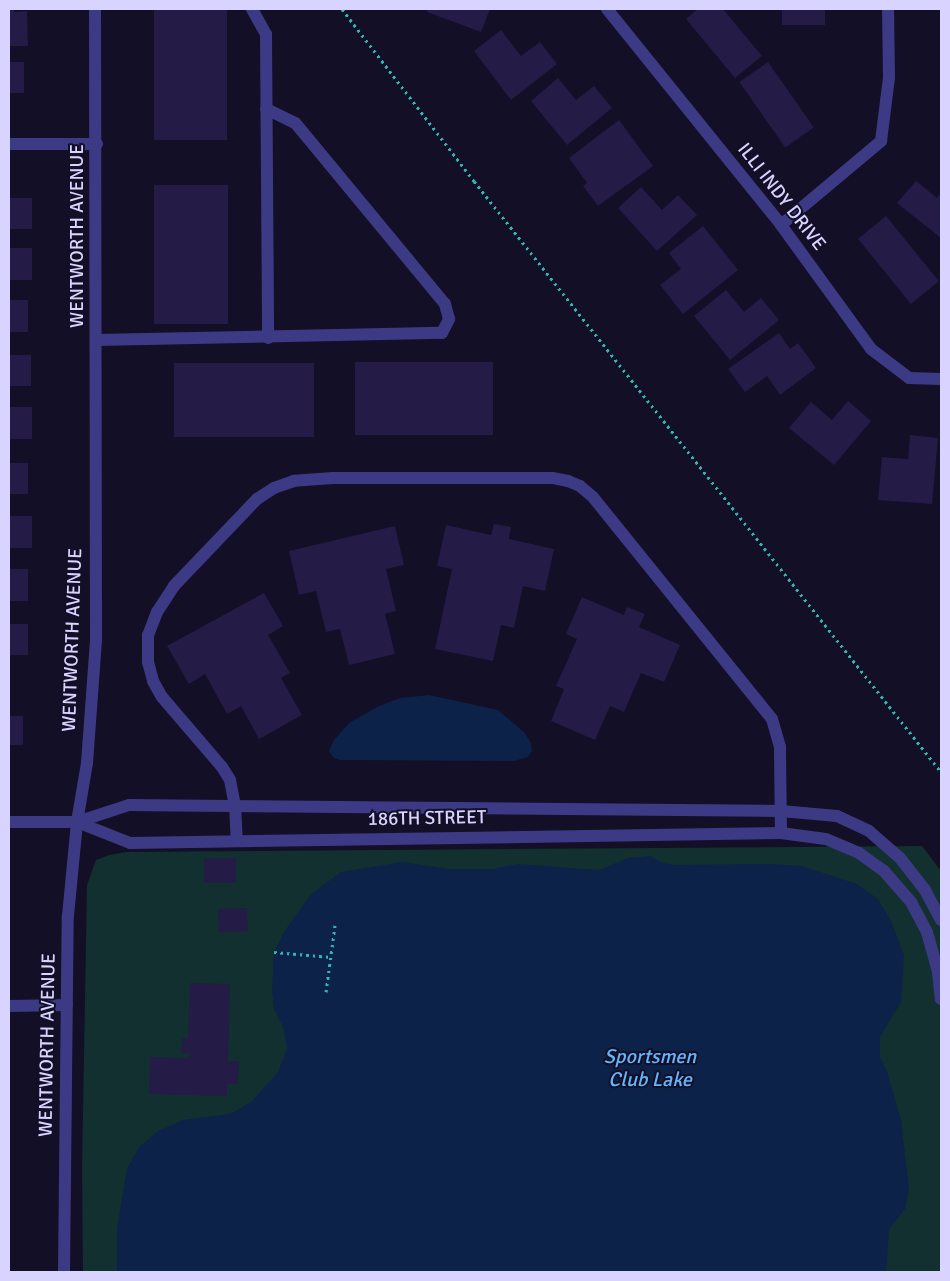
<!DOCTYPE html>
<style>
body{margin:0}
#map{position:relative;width:950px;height:1281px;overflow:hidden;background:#130f26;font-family:Signika,sans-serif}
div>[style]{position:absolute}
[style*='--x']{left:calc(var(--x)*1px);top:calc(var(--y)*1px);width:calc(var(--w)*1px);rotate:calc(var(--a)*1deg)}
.green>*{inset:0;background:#12302f}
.water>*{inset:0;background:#0c2248}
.building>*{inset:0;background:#241b47;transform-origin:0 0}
.path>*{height:3px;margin-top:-1.5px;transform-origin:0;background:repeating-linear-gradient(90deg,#2fb8b0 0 2.5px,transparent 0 6.5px)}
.service>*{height:12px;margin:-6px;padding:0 6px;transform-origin:6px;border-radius:6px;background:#3d3a85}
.minor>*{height:12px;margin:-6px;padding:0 6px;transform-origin:6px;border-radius:6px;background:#3d3a85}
.tertiary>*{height:12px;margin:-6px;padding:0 6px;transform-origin:6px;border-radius:6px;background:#3d3a85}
span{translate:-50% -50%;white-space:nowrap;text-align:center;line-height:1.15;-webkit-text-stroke:4px #130f26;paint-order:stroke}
.street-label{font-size:19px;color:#d9d4ff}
.water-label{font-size:20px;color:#62b6ff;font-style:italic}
.frame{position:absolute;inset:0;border:10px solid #d9d4ff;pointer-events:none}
</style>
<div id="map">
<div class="green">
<i style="clip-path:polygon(922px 846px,941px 871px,941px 1272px,83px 1272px,82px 1169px,87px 885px,96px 860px,109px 855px,126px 852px)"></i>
</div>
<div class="water">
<i style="clip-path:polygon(429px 695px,498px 710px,524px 732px,531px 743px,532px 751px,528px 757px,514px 761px,340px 760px,334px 758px,329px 751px,334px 740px,349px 723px,379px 706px,400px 698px)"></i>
<i style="clip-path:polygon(651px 856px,662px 863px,676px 865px,767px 864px,802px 866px,857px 884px,878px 899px,891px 921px,904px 955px,901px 1002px,880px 1037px,880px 1057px,887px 1071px,901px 1120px,909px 1190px,905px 1209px,889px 1229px,886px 1272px,117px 1272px,117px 1229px,127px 1169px,139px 1147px,158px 1131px,183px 1120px,230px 1114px,251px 1102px,278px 1072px,287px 1049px,283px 1027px,274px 1009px,272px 990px,274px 952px,284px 932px,311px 894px,341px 872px,403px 862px,449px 869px,493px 869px,518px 864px,599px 870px,628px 858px)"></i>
</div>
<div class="building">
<i style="clip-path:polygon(9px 9px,14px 9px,14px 12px,27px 11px,28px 46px,9px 46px)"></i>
<i style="left:154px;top:9px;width:73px;height:131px"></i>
<i style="clip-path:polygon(428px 9px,490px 9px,481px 32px,427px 12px)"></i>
<i style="clip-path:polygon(698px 9px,723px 9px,762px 56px,735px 78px,686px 19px)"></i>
<i style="left:782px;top:9px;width:43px;height:16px"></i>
<i style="clip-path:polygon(501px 30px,521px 56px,540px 42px,557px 64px,511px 100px,474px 51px)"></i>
<i style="left:9px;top:62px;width:15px;height:31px"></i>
<i style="left:768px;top:62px;width:80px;height:35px;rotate:55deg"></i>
<i style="clip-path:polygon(558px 78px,576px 100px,594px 86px,612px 108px,567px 145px,531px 101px)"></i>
<i style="clip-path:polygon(619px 120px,653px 166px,598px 206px,583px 186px,587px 183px,569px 158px)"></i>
<i style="clip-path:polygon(916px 181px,937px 198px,941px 193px,941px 238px,897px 203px)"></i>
<i style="left:154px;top:185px;width:74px;height:139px"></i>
<i style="clip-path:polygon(641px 187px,662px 210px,678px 195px,697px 215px,657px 251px,618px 208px)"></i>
<i style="left:9px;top:198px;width:23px;height:31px"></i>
<i style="left:886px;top:216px;width:84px;height:36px;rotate:51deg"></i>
<i style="clip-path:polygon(703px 226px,738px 270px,683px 314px,660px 285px,681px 269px,669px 253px)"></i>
<i style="left:32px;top:248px;width:32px;height:23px;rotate:90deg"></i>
<i style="clip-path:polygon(726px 290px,744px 312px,761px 298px,779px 320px,730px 360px,694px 316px)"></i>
<i style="left:9px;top:300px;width:19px;height:32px"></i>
<i style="clip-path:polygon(779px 333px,790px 349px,798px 343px,816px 368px,780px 395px,767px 376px,745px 392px,728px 369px)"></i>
<i style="left:9px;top:355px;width:22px;height:31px"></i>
<i style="left:493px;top:362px;width:73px;height:138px;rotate:90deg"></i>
<i style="left:314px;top:363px;width:74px;height:140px;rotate:90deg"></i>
<i style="clip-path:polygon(848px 401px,871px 421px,834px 465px,789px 428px,811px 402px,832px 420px)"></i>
<i style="left:32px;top:407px;width:32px;height:23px;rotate:90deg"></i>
<i style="clip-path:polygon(910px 435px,938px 438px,932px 504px,878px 500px,882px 457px,908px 459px)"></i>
<i style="left:9px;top:463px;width:19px;height:31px"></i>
<i style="left:9px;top:516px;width:23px;height:32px"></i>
<i style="clip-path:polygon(494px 524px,511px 527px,509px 539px,554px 549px,545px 591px,523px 586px,514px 628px,501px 625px,493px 661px,435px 649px,452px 569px,437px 566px,446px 525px,491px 535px)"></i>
<i style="clip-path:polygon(395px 526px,404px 565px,386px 569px,396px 611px,385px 614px,395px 654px,349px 665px,340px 629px,326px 632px,316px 591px,299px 595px,289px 551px)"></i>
<i style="left:28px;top:569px;width:32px;height:19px;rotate:90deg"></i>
<i style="clip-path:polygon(264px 593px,283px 626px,268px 635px,290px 673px,281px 678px,302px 715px,259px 739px,241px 706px,227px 714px,205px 674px,189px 684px,167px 646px)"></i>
<i style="clip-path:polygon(582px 597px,624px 615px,627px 607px,645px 614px,639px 627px,680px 645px,664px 682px,641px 673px,624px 712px,610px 706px,595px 740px,551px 721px,564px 689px,556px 686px,577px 639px,566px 634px)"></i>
<i style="left:9px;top:624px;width:19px;height:31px"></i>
<i style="left:9px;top:716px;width:14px;height:29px"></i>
<i style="left:204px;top:858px;width:32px;height:25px"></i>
<i style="left:247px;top:908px;width:23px;height:29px;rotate:88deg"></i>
<i style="clip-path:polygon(190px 983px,230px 984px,228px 1061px,239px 1061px,238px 1084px,227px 1084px,227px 1096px,149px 1094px,150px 1057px,189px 1058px,189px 1053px,181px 1053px,182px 1038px,188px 1038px)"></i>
</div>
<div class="path">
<i style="--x:342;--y:9;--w:217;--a:52.5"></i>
<i style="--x:474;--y:181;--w:753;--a:51.68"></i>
<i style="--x:274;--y:952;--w:57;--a:5"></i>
<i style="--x:326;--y:992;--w:68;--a:-82.3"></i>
</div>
<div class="service">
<i style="--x:781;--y:811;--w:56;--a:5.1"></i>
<i style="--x:837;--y:816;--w:35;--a:25"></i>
<i style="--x:869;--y:831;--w:41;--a:41.1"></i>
<i style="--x:900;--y:858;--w:41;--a:52"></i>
<i style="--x:925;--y:890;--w:34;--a:62"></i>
<i style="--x:781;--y:833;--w:45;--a:7.6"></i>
<i style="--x:826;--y:839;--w:36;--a:23"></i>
<i style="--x:859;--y:853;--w:31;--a:36"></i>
<i style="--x:884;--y:871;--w:41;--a:48.9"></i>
<i style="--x:911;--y:902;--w:34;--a:62"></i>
<i style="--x:927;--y:932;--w:41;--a:74.6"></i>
<i style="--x:938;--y:972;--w:27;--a:84"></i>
<i style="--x:9;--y:1006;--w:58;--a:-1"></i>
</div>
<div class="minor">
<i style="--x:252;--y:9;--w:29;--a:61"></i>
<i style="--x:266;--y:34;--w:304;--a:89.6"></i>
<i style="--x:607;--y:9;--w:277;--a:51.1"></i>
<i style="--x:781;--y:225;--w:153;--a:54"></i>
<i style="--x:871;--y:349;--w:48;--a:37.3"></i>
<i style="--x:909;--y:378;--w:32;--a:2"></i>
<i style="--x:9;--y:144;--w:88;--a:0"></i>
<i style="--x:781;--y:225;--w:131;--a:-40"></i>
<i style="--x:881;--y:141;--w:64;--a:-82.8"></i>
<i style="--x:889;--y:78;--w:69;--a:-90.8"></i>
<i style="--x:96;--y:340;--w:346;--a:-1.2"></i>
<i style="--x:442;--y:333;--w:16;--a:-63"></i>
<i style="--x:449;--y:319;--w:16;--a:-105"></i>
<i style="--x:445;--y:304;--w:235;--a:-129.6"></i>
<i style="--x:295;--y:123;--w:32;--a:-154"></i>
<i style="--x:77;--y:822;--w:57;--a:21.6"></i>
<i style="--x:130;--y:843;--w:651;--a:-0.88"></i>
<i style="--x:781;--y:833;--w:86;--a:-90.7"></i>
<i style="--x:780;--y:747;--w:29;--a:-106"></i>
<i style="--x:772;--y:719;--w:285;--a:-128.9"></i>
<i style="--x:593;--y:497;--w:17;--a:-140"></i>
<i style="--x:580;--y:486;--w:13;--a:-157"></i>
<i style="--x:568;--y:481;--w:16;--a:-169"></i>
<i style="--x:552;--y:478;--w:219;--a:180"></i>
<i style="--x:333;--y:478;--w:39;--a:176"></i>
<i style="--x:294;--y:481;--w:21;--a:161"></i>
<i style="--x:274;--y:488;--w:20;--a:147"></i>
<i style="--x:257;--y:499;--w:120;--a:133.7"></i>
<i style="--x:174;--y:586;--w:31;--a:123"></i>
<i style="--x:157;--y:612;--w:25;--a:111"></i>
<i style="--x:148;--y:635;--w:27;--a:90"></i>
<i style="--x:148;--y:662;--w:20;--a:75"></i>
<i style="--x:153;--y:681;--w:18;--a:61"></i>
<i style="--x:162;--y:697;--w:92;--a:49.4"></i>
<i style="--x:222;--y:767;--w:15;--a:58"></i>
<i style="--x:230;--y:780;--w:26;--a:79"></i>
<i style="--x:235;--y:806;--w:35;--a:87"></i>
<i style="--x:77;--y:822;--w:55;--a:-18.1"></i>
<i style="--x:129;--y:805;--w:652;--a:0.53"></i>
</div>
<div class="tertiary">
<i style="--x:9;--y:822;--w:68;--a:0"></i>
<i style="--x:64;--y:1272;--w:356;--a:-89.4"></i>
<i style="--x:68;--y:916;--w:94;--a:-84.5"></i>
<i style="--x:77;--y:822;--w:60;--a:-80.4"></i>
<i style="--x:87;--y:763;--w:123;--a:-85.8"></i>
<i style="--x:96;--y:640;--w:631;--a:-90.09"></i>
</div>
<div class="street-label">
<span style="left:781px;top:197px;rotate:52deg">ILLI INDY DRIVE</span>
<span style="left:78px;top:236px;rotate:-90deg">WENTWORTH AVENUE</span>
<span style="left:73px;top:640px;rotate:-88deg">WENTWORTH AVENUE</span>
<span style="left:427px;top:819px;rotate:-1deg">186TH STREET</span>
<span style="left:48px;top:1045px;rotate:-89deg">WENTWORTH AVENUE</span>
</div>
<div class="water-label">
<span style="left:650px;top:1068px">Sportsmen<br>Club Lake</span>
</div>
<div class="frame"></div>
</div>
